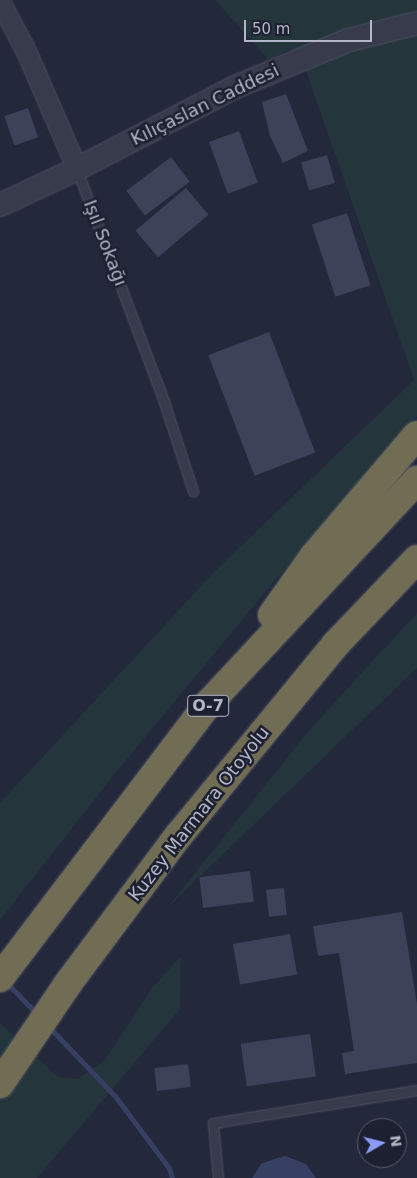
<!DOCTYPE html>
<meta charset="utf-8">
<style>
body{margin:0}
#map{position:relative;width:417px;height:1178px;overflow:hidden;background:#23283b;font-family:"DejaVu Sans",sans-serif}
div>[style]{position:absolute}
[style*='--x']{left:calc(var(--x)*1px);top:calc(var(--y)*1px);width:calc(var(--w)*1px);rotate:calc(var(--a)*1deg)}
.green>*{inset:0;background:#25353c}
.water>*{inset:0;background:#374062}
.stream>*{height:5px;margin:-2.5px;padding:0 2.5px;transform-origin:2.5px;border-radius:2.5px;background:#374062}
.building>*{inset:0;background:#3d4259;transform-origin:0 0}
.roads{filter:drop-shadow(0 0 1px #4f5363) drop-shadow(0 0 1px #4f5363)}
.service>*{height:9px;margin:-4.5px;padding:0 4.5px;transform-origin:4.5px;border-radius:4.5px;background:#373b4c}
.minor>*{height:19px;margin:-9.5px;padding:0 9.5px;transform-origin:9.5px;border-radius:9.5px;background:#373b4c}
.tertiary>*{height:22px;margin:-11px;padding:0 11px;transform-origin:11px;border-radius:11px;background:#373b4c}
.motorway>*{height:28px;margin:-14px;padding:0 14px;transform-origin:14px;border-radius:14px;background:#716c54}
span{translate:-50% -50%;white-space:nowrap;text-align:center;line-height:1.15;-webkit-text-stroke:5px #1c2030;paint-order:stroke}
.shield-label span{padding:1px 4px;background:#1c2030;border:1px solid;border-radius:4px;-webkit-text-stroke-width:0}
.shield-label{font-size:16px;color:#b2b6c7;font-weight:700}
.street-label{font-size:18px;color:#b2b6c7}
.north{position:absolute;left:357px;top:1118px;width:50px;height:50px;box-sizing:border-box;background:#1c2030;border:1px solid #585c6c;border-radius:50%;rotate:82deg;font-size:14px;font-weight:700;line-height:20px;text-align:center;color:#b2b6c7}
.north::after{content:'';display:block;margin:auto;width:18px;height:22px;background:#899bf6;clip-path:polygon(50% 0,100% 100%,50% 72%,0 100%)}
.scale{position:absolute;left:244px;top:20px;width:128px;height:22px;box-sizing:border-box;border:2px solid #b2b6c7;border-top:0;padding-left:6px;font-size:15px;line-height:18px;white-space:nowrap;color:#b2b6c7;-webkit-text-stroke:4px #1c2030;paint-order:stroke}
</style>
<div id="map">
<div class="green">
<i style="clip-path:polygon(215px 0,417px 0,417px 416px,282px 572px,117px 771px,0 920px,0 803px,213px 573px,414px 380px,305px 68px,290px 49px,269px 60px)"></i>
<i style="clip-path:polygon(417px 613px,417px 668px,167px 908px,311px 728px)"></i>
<i style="clip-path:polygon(181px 956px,180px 1009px,37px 1178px,0 1178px,0 1023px,58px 1077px,78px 1079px,105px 1060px,153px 987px)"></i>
</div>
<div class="water">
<i style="clip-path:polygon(285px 1156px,306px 1164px,316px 1178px,252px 1178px,262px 1163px)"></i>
</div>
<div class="stream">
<i style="--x:6;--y:982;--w:46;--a:45.9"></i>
<i style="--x:49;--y:1027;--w:95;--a:46.3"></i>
<i style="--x:115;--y:1096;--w:90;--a:53.1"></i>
<i style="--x:169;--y:1168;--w:10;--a:73"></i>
</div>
<div class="building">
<i style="clip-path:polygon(286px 94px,308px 151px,283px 163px,270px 136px,262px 102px)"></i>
<i style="left:28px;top:108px;width:31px;height:25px;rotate:71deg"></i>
<i style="left:239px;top:131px;width:55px;height:32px;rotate:70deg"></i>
<i style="left:327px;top:155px;width:29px;height:27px;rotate:74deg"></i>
<i style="left:171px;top:157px;width:31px;height:56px;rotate:53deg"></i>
<i style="left:186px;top:188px;width:35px;height:66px;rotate:50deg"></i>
<i style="left:347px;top:213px;width:76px;height:37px;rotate:72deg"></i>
<i style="left:269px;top:332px;width:129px;height:65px;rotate:69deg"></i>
<i style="left:250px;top:871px;width:31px;height:51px;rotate:83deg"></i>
<i style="left:284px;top:888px;width:27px;height:18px;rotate:84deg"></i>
<i style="clip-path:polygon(402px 912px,417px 1004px,417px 1063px,345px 1074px,342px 1053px,354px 1051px,339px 953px,318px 956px,313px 926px)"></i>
<i style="left:290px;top:934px;width:41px;height:58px;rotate:80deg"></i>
<i style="left:310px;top:1034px;width:43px;height:70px;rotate:82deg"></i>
<i style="left:188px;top:1064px;width:23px;height:34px;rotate:83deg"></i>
</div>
<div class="roads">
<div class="service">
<i style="--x:77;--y:170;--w:248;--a:69.4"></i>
<i style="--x:164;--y:402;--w:94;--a:72"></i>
<i style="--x:218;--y:1178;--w:55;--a:-95.2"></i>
<i style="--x:213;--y:1123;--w:207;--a:-9.2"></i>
</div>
<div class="minor">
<i style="--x:0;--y:2;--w:55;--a:62"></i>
<i style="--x:26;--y:51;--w:129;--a:66.6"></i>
</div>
<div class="tertiary">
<i style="--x:0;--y:205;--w:85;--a:-25.1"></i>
<i style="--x:77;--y:169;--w:176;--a:-27.4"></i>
<i style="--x:233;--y:88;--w:126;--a:-22.5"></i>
<i style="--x:349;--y:40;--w:70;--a:-14"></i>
</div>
<div class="motorway">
<i style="--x:272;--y:615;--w:71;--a:-54.7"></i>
<i style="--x:313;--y:557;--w:160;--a:-49.6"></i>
<i style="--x:0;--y:978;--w:345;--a:-52.8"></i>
<i style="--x:209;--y:703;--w:305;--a:-47"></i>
<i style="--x:0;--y:1084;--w:120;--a:-55.9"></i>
<i style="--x:67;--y:985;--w:187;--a:-53.3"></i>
<i style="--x:179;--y:835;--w:247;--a:-50.6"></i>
<i style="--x:336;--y:644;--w:117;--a:-46.4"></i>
</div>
</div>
<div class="shield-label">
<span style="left:208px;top:706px">O-7</span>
</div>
<div class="street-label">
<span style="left:205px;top:105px;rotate:-26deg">Kılıçaslan Caddesi</span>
<span style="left:105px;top:243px;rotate:69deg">Işıl Sokağı</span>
<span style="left:199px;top:814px;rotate:-52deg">Kuzey Marmara Otoyolu</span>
</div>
<div class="north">N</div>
<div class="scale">50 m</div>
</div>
